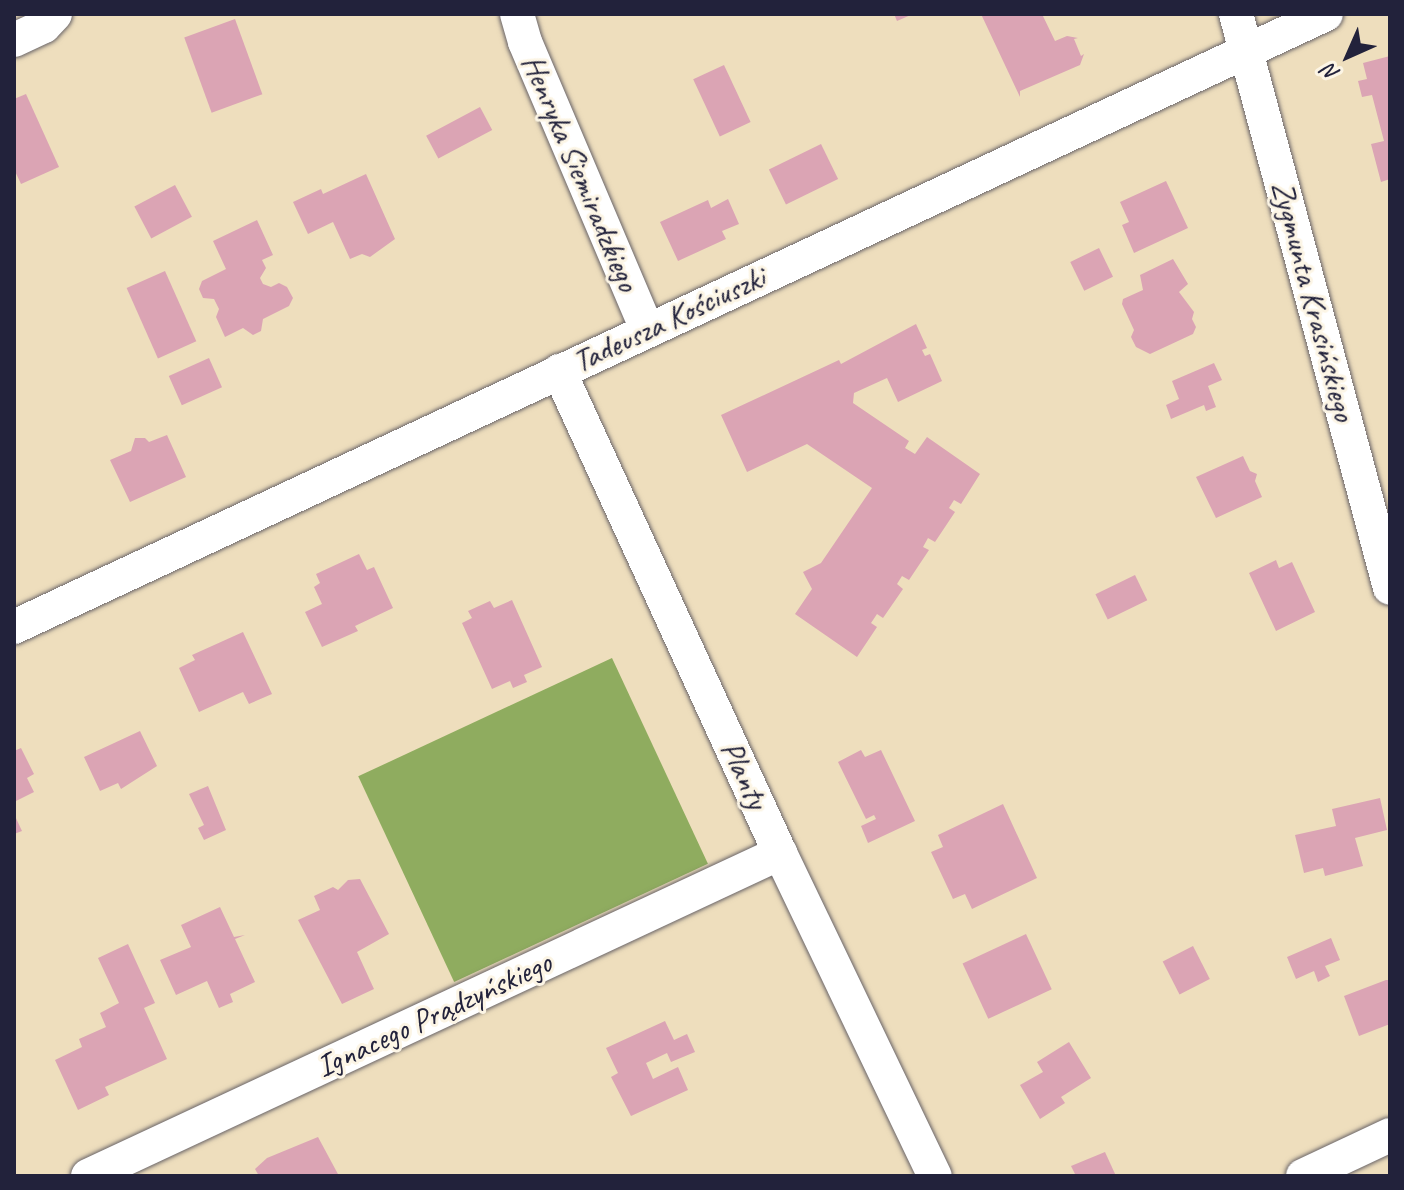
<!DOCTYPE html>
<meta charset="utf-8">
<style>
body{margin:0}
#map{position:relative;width:1404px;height:1190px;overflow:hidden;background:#eedebd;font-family:Caveat,sans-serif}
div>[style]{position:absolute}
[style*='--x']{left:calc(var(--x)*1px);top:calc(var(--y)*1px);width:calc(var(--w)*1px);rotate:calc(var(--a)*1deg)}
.forest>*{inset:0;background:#8fac5f;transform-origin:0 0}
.building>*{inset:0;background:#dba4b4;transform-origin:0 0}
.roads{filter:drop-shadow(0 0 2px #696468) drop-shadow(0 0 2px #696468)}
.street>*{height:34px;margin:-17px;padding:0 17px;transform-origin:17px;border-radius:17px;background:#fff}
span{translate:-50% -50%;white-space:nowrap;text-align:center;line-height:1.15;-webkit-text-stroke:6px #fcf5e5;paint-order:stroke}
.street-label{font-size:32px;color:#22223b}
.frame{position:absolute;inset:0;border:16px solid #22223b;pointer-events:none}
.north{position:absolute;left:1308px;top:16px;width:80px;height:80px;-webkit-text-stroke:6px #fcf5e5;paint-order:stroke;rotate:225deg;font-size:22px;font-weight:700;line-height:32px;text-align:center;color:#22223b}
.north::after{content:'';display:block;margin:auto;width:28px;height:36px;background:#22223b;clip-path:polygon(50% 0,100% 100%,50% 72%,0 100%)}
</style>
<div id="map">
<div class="forest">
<i style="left:612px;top:658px;width:227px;height:280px;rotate:65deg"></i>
</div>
<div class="building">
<i style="clip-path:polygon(894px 14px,913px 14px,897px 21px)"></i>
<i style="clip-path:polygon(981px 14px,1042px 14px,1055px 41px,1067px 36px,1078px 38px,1074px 39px,1081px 56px,1084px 54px,1080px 65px,1020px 91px,1020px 97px)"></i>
<i style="left:235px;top:19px;width:80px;height:54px;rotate:70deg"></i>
<i style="clip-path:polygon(1390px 56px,1390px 179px,1381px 182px,1371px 144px,1384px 141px,1372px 95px,1362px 97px,1358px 81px,1367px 79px,1363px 63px)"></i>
<i style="left:724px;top:65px;width:63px;height:34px;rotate:65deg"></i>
<i style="clip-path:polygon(26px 94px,59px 167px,21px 184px,14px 169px,14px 99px)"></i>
<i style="left:480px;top:107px;width:26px;height:61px;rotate:62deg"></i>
<i style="left:821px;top:144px;width:39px;height:58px;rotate:64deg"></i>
<i style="clip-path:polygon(366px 174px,395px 239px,370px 257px,362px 254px,350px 259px,333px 222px,308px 234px,293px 202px,321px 189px,323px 194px)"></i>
<i style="clip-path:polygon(1166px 181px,1188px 228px,1134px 253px,1122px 225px,1129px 222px,1120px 202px)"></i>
<i style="left:175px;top:185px;width:36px;height:46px;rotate:62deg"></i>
<i style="clip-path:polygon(728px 199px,739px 224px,722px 231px,726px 239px,678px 261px,660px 222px,708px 200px,711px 208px)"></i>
<i style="clip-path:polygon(257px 220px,273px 255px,262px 260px,266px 268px,260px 278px,263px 284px,271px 287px,279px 283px,287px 287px,293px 298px,289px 306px,263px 319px,261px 331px,253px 335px,243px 328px,225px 337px,216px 317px,219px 309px,214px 299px,203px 298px,199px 289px,202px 281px,226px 269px,213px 241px)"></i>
<i style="left:1099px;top:248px;width:32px;height:32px;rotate:64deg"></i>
<i style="clip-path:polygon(1173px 259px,1188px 284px,1179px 292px,1194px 312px,1192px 319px,1196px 327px,1193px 334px,1150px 354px,1136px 347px,1131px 337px,1134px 330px,1122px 304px,1123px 299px,1143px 290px,1140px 275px)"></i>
<i style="left:165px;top:271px;width:77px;height:42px;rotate:66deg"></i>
<i style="clip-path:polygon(916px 324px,927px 348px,922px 350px,925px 356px,930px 354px,942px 381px,898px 402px,887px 378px,854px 393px,853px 403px,909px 441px,905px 448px,915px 454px,927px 437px,980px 474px,961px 504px,954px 500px,949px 508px,955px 512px,935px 542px,928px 538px,923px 547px,929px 550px,909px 580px,902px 576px,897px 584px,903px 589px,883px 618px,877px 614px,871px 623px,877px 627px,857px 657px,795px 614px,812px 589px,803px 572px,821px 563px,872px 488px,807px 444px,747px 472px,721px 415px,839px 360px,841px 364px)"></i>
<i style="left:209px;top:358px;width:32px;height:44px;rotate:66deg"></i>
<i style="clip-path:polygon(1214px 363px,1222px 380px,1208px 386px,1216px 407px,1206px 411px,1204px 405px,1171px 419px,1166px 405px,1179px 399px,1172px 381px)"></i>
<i style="clip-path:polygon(167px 435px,186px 477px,130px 502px,110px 460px,131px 451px,135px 438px,145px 438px,149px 442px)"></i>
<i style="clip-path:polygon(1243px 456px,1250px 471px,1257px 474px,1255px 481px,1262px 497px,1216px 518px,1196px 477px)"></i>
<i style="clip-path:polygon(359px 554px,367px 570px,374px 567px,393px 608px,355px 626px,358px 631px,322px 647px,305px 612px,322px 604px,314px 587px,320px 583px,316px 574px)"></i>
<i style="clip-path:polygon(1276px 560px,1279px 568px,1292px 562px,1315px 612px,1276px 631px,1249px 573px)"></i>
<i style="left:1135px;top:575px;width:28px;height:44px;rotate:64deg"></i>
<i style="clip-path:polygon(512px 600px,542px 667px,524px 675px,527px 682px,513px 688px,510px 681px,492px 689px,462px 623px,472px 618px,468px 611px,490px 601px,494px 608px)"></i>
<i style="clip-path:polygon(243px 632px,272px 694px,249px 704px,243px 692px,199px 712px,179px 668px,195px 660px,192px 655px)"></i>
<i style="clip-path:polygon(140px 731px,157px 766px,121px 789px,118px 783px,100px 791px,84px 757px)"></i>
<i style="clip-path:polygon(21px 748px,34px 774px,27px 778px,34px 792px,16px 801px,14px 751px)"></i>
<i style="clip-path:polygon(861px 750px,865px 757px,881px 750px,915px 821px,868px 843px,861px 826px,876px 819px,874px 815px,866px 819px,838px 762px)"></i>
<i style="clip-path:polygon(208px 786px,226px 830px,204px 840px,198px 828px,204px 825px,189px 794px)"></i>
<i style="clip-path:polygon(1380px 798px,1387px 830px,1355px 838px,1363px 866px,1325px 876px,1323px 868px,1304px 873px,1295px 835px,1336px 826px,1332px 809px)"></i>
<i style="clip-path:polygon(1003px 804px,1037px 878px,972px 909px,965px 894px,953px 899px,931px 852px,943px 847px,938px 835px)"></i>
<i style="clip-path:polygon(14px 814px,22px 831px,14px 834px)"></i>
<i style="clip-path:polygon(360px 879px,389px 934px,357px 952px,374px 989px,342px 1004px,298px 920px,320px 910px,314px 896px,333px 887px,338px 890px,348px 880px)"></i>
<i style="clip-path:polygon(220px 907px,234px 937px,245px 935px,235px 939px,255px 982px,230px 994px,233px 1002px,219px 1008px,207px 981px,176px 995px,160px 960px,191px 947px,181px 925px)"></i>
<i style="left:1026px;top:934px;width:61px;height:70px;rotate:65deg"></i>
<i style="clip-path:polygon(1331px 938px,1340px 960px,1325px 966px,1330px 976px,1318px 982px,1314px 971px,1296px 979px,1287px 957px)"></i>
<i style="clip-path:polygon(128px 944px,155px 1003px,144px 1008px,167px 1059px,105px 1087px,109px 1095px,78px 1110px,55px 1060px,82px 1047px,79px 1039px,106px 1027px,100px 1013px,119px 1003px,98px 958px)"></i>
<i style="left:1193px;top:946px;width:37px;height:34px;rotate:63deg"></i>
<i style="clip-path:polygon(1386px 980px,1390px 980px,1390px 1024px,1359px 1036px,1344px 996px)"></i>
<i style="clip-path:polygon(665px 1021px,674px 1040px,687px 1034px,695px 1052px,671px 1062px,667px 1053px,646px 1063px,653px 1079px,678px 1067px,688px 1090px,631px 1116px,611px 1077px,618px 1073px,606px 1048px)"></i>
<i style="clip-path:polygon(1069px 1042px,1091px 1078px,1061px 1097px,1065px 1103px,1040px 1119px,1020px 1085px,1043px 1072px,1037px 1062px)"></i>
<i style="clip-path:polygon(318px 1137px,339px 1176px,259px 1176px,255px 1169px,267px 1158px)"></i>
<i style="clip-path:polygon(1105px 1152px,1116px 1176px,1076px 1176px,1071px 1166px)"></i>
</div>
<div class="roads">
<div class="street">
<i style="--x:517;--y:14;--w:29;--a:74"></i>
<i style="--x:525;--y:42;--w:313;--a:67"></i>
<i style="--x:1236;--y:14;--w:594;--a:74.98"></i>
<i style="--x:14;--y:40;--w:33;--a:-25"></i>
<i style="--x:44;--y:26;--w:16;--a:-47"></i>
<i style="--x:559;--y:371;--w:530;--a:65.37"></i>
<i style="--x:780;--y:853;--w:358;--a:64.4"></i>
<i style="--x:14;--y:627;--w:1448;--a:-25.04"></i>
<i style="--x:88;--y:1176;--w:764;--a:-25.02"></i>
<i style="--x:1303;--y:1176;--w:96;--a:-25.2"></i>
</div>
</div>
<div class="street-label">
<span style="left:580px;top:173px;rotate:67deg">Henryka Siemiradzkiego</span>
<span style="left:1313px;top:301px;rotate:75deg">Zygmunta Krasińskiego</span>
<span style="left:669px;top:320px;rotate:-25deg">Tadeusza Kościuszki</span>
<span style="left:744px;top:775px;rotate:65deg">Planty</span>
<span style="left:434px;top:1015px;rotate:-25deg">Ignacego Prądzyńskiego</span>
</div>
<div class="frame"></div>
<div class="north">N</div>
</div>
